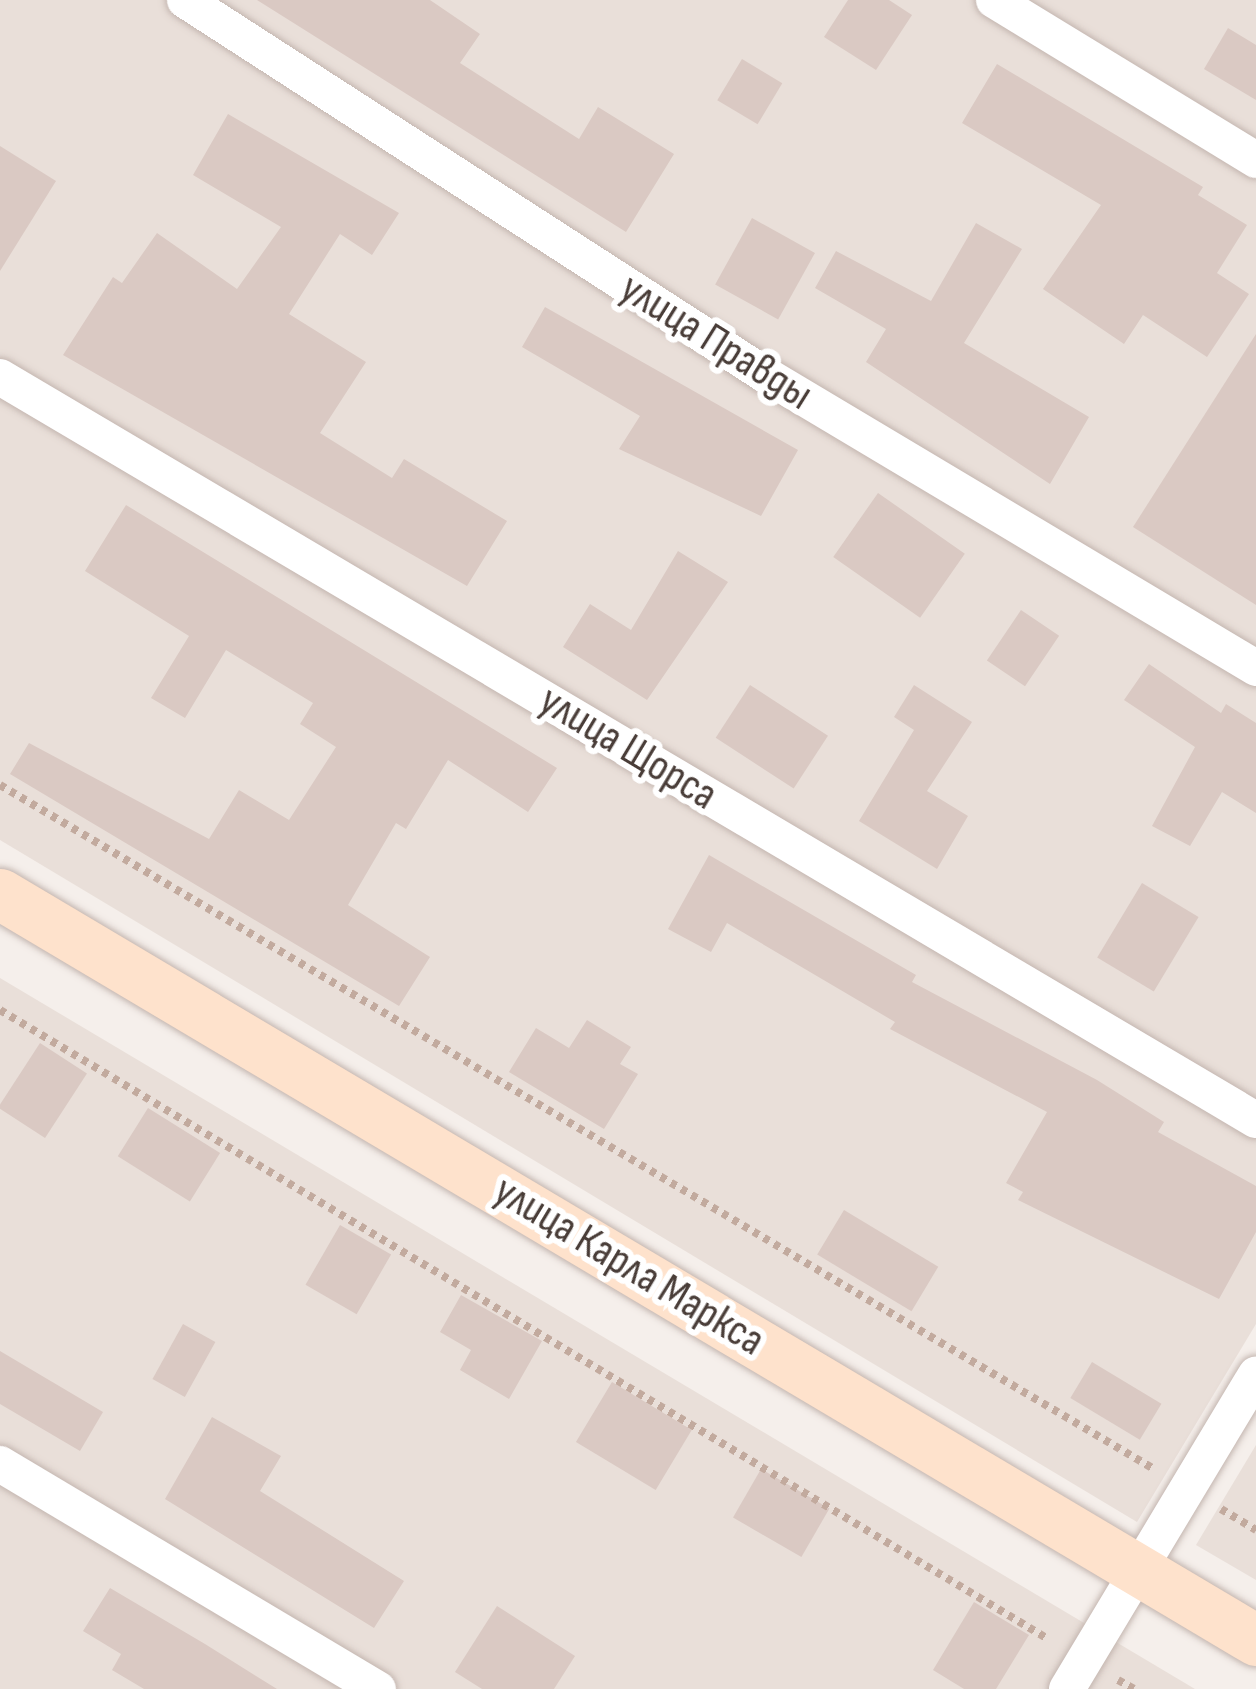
<!DOCTYPE html>
<meta charset="utf-8">
<style>
body{margin:0}
#map{position:relative;width:1256px;height:1689px;overflow:hidden;background:#f5efeb;font-family:"Sofia Sans Condensed",sans-serif}
div>[style]{position:absolute}
[style*='--x']{left:calc(var(--x)*1px);top:calc(var(--y)*1px);width:calc(var(--w)*1px);rotate:calc(var(--a)*1deg)}
.residential>*{inset:0;background:#e9dfd9}
.building>*{inset:0;background:#dac9c3;transform-origin:0 0}
.path>*{height:8px;margin-top:-4px;transform-origin:0;background:repeating-linear-gradient(90deg,#c2aa9e 0 6px,transparent 0 12px)}
.roads{filter:drop-shadow(0 0 3px #c4b6b0) drop-shadow(0 0 3px #c4b6b0)}
.minor>*{height:36px;margin:-18px;padding:0 18px;transform-origin:18px;border-radius:18px;background:#fff}
.secondary>*{height:51px;margin:-25.5px;padding:0 25.5px;transform-origin:25.5px;border-radius:25.5px;background:#fee2cc}
span{translate:-50% -50%;white-space:nowrap;text-align:center;line-height:1.15;-webkit-text-stroke:12px #fff;paint-order:stroke}
.street-label{font-size:45px;color:#493d38}
</style>
<div id="map">
<div class="residential">
<i style="clip-path:polygon(0 0,1256px 0,1256px 1324px,1137px 1522px,0 840px)"></i>
<i style="clip-path:polygon(0 978px,1195px 1689px,0 1689px)"></i>
<i style="clip-path:polygon(1256px 1445px,1256px 1580px,1196px 1545px)"></i>
</div>
<div class="building">
<i style="clip-path:polygon(257px 0,430px 0,480px 34px,460px 63px,579px 139px,598px 107px,674px 154px,626px 232px)"></i>
<i style="clip-path:polygon(848px 0,889px 0,912px 15px,876px 70px,824px 37px)"></i>
<i style="clip-path:polygon(1228px 28px,1256px 45px,1256px 100px,1204px 69px)"></i>
<i style="left:742px;top:59px;width:47px;height:48px;rotate:31deg"></i>
<i style="clip-path:polygon(997px 64px,1203px 187px,1198px 195px,1247px 225px,1217px 273px,1249px 294px,1207px 357px,1143px 315px,1124px 344px,1043px 289px,1101px 205px,962px 123px)"></i>
<i style="clip-path:polygon(228px 114px,399px 213px,372px 255px,340px 234px,289px 314px,366px 362px,320px 433px,392px 478px,404px 459px,507px 521px,467px 586px,63px 355px,113px 277px,122px 283px,157px 233px,237px 289px,281px 227px,193px 175px)"></i>
<i style="clip-path:polygon(0 146px,56px 181px,0 271px)"></i>
<i style="left:752px;top:218px;width:72px;height:76px;rotate:29deg"></i>
<i style="clip-path:polygon(976px 223px,1022px 249px,964px 343px,1089px 417px,1050px 484px,866px 362px,886px 329px,815px 288px,836px 251px,931px 301px)"></i>
<i style="clip-path:polygon(545px 307px,798px 450px,761px 516px,619px 449px,640px 416px,522px 347px)"></i>
<i style="clip-path:polygon(1256px 334px,1256px 605px,1133px 527px)"></i>
<i style="left:878px;top:493px;width:106px;height:78px;rotate:35deg"></i>
<i style="clip-path:polygon(126px 505px,557px 768px,528px 812px,448px 760px,406px 829px,396px 823px,348px 905px,430px 957px,399px 1006px,10px 774px,29px 743px,209px 839px,239px 790px,289px 820px,336px 747px,300px 724px,313px 703px,226px 650px,185px 718px,151px 698px,189px 636px,85px 571px)"></i>
<i style="clip-path:polygon(678px 551px,728px 582px,647px 700px,563px 647px,590px 604px,631px 630px)"></i>
<i style="left:1021px;top:610px;width:46px;height:61px;rotate:34deg"></i>
<i style="clip-path:polygon(1149px 664px,1221px 713px,1226px 704px,1256px 723px,1256px 813px,1222px 792px,1190px 846px,1152px 826px,1195px 747px,1124px 700px)"></i>
<i style="left:750px;top:685px;width:93px;height:63px;rotate:33deg"></i>
<i style="clip-path:polygon(914px 685px,972px 722px,927px 791px,968px 816px,937px 869px,859px 821px,914px 730px,894px 717px)"></i>
<i style="clip-path:polygon(709px 855px,916px 975px,912px 982px,1097px 1080px,1164px 1122px,1158px 1132px,1256px 1186px,1256px 1232px,1219px 1299px,1018px 1200px,1023px 1192px,1006px 1183px,1047px 1112px,890px 1029px,895px 1022px,727px 923px,711px 952px,668px 929px)"></i>
<i style="left:1142px;top:883px;width:66px;height:87px;rotate:31deg"></i>
<i style="clip-path:polygon(587px 1020px,631px 1047px,620px 1064px,638px 1074px,604px 1129px,509px 1072px,536px 1028px,569px 1048px)"></i>
<i style="left:40px;top:1043px;width:56px;height:77px;rotate:33deg"></i>
<i style="left:148px;top:1108px;width:85px;height:57px;rotate:32deg"></i>
<i style="left:844px;top:1210px;width:110px;height:52px;rotate:31deg"></i>
<i style="left:340px;top:1225px;width:59px;height:69px;rotate:30deg"></i>
<i style="clip-path:polygon(461px 1295px,542px 1341px,509px 1399px,460px 1370px,471px 1350px,440px 1332px)"></i>
<i style="left:183px;top:1324px;width:37px;height:63px;rotate:29deg"></i>
<i style="clip-path:polygon(0 1351px,103px 1412px,80px 1451px,0 1404px)"></i>
<i style="left:1092px;top:1362px;width:81px;height:42px;rotate:31deg"></i>
<i style="left:612px;top:1382px;width:93px;height:70px;rotate:31deg"></i>
<i style="clip-path:polygon(212px 1417px,281px 1456px,260px 1491px,404px 1581px,374px 1628px,165px 1499px)"></i>
<i style="left:761px;top:1469px;width:79px;height:56px;rotate:30deg"></i>
<i style="clip-path:polygon(110px 1588px,205px 1644px,277px 1689px,144px 1689px,112px 1670px,121px 1654px,83px 1631px)"></i>
<i style="clip-path:polygon(974px 1602px,1029px 1635px,996px 1689px,964px 1689px,933px 1670px)"></i>
<i style="clip-path:polygon(497px 1606px,575px 1656px,554px 1689px,482px 1689px,455px 1672px)"></i>
</div>
<div class="path">
<i style="--x:0;--y:785;--w:1339;--a:30.66"></i>
<i style="--x:0;--y:1010;--w:1222;--a:30.97"></i>
<i style="--x:1221;--y:1509;--w:41;--a:31"></i>
<i style="--x:1118;--y:1680;--w:18;--a:29"></i>
</div>
<div class="roads">
<div class="minor">
<i style="--x:185;--y:0;--w:689;--a:32.86"></i>
<i style="--x:764;--y:374;--w:573;--a:30.86"></i>
<i style="--x:994;--y:0;--w:307;--a:31.4"></i>
<i style="--x:0;--y:377;--w:1459;--a:30.61"></i>
<i style="--x:0;--y:1464;--w:440;--a:30.8"></i>
<i style="--x:1067;--y:1689;--w:367;--a:-59"></i>
</div>
<div class="secondary">
<i style="--x:0;--y:894;--w:1461;--a:30.71"></i>
</div>
</div>
<div class="street-label">
<span style="left:716px;top:342px;rotate:32deg">улица Правды</span>
<span style="left:628px;top:748px;rotate:31deg">улица Щорса</span>
<span style="left:629px;top:1266px;rotate:31deg">улица Карла Маркса</span>
</div>
</div>
